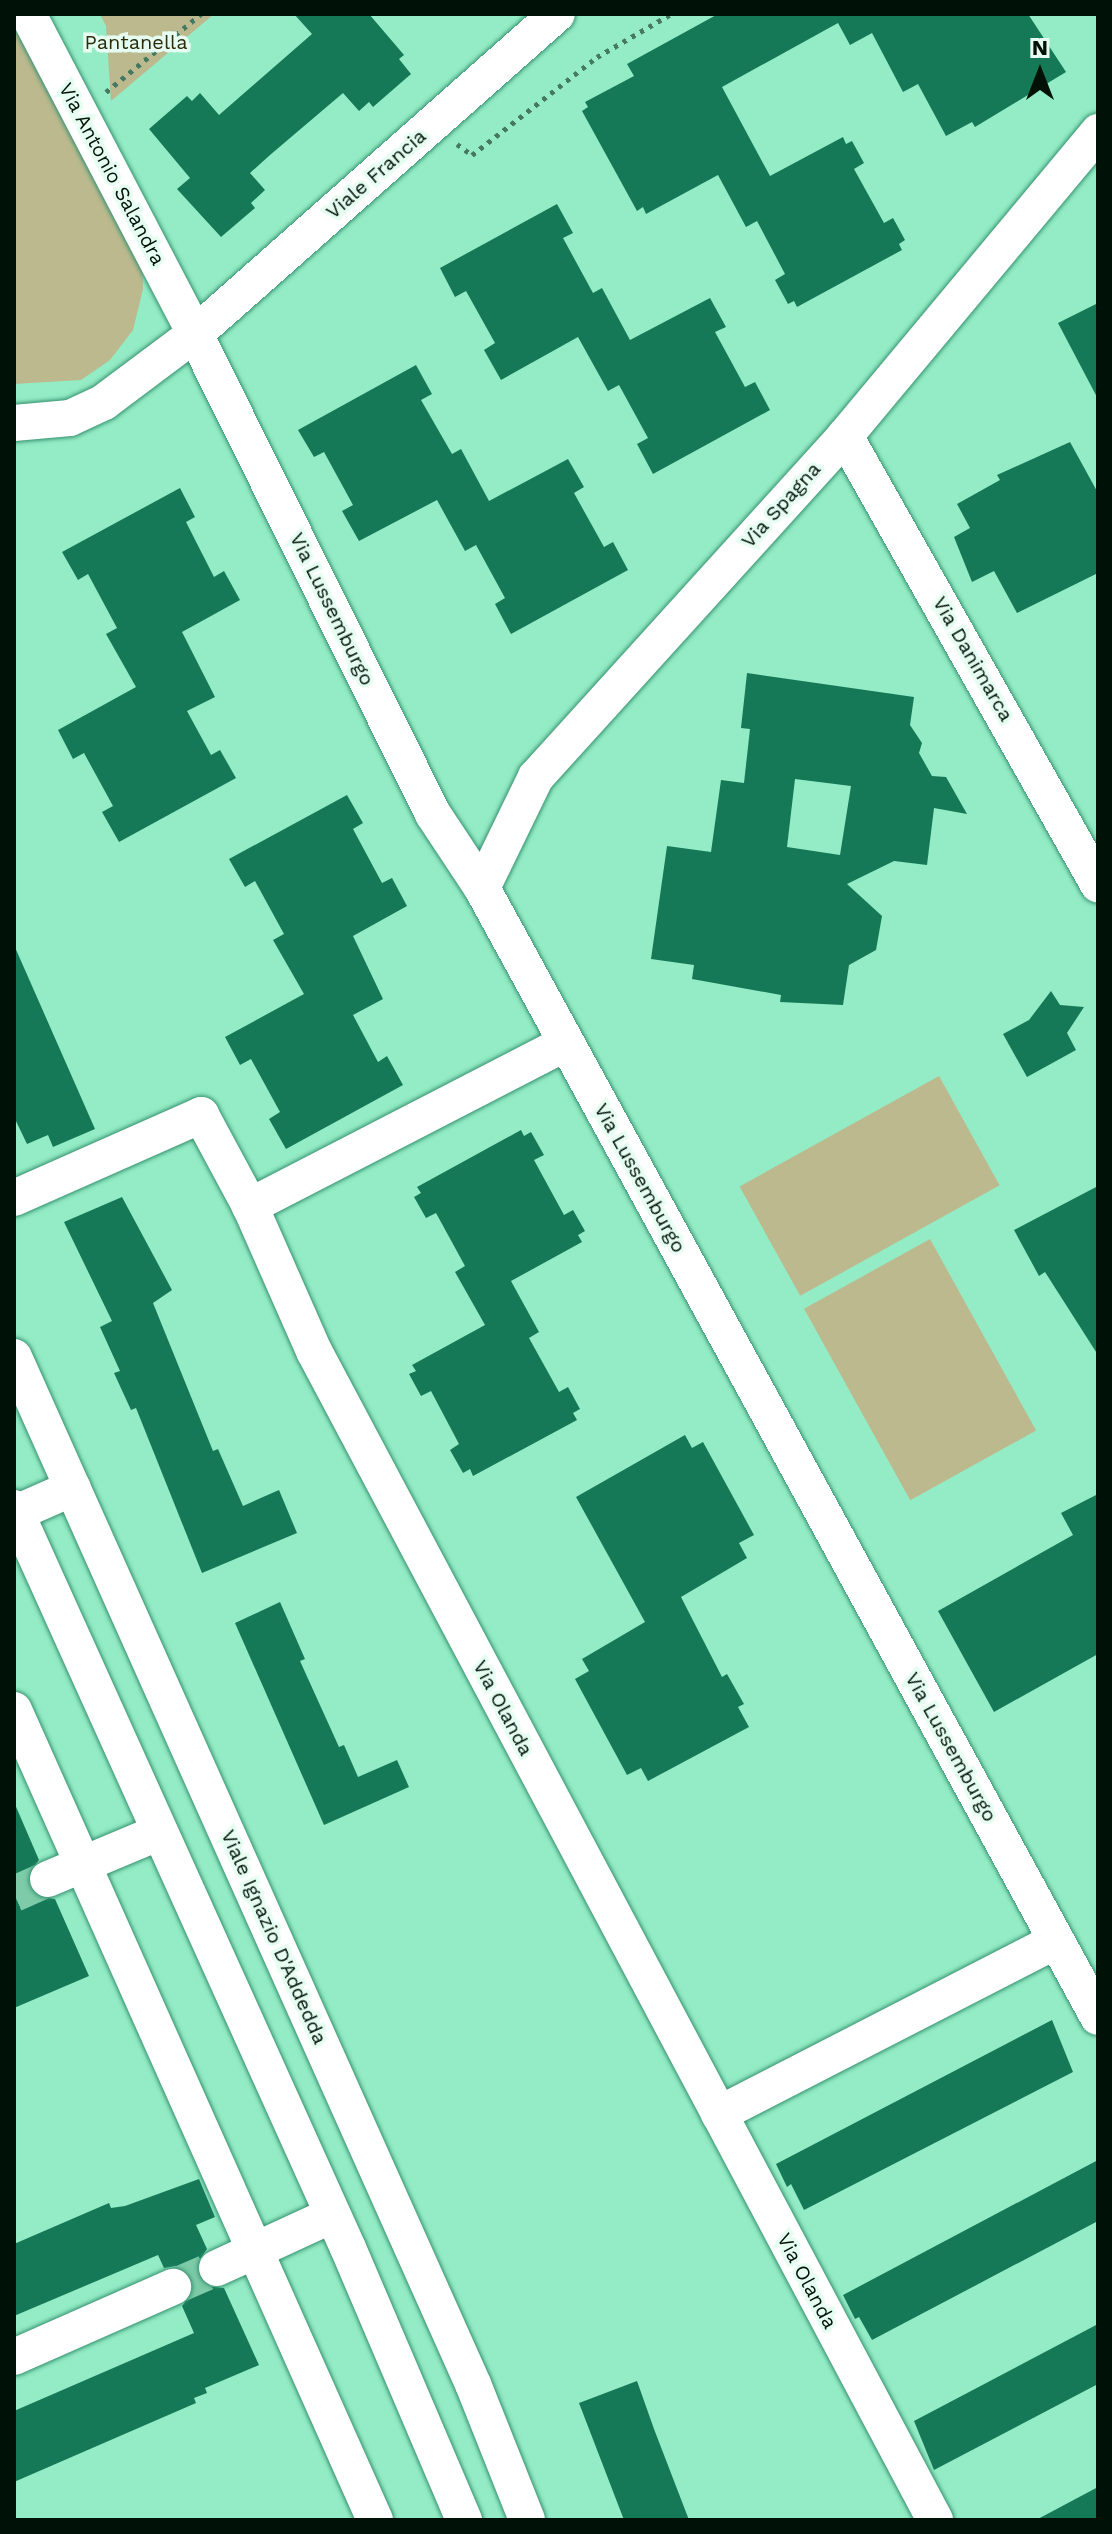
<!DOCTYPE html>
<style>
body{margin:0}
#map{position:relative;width:1112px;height:2534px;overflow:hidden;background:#93ecc5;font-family:"Work Sans",sans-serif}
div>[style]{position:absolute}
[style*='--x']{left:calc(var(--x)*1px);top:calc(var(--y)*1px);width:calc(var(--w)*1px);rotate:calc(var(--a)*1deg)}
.green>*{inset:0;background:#bcb98e;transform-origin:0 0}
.building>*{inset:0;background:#157958}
.minor-tunnel>*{height:36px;margin-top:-18px;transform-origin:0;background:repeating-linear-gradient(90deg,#7dcba8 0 36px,transparent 0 54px)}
.path>*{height:5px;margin-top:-2.5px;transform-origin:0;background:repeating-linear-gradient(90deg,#467961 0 4px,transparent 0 10px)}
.roads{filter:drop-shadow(0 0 2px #36916f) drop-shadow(0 0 2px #36916f)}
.minor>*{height:36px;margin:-18px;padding:0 18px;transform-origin:18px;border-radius:18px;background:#fff}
span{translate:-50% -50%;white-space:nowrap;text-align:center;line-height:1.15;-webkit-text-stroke:7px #e5fef1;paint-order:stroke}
.park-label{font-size:20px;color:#2f2c0c}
.street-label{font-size:20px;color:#001107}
.frame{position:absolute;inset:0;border:16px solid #001107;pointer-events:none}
.north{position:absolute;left:1000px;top:32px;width:80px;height:80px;-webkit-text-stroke:6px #e5fef1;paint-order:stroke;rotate:0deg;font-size:22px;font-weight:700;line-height:32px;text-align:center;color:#001107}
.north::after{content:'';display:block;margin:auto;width:28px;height:36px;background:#001107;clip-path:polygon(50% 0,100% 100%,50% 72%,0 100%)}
</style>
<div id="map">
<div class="green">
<i style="clip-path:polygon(14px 14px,142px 253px,143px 289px,133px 330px,110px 360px,81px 380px,14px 384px)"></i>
<i style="clip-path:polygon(100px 14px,214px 14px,111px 101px,106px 26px)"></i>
<i style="left:939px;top:1076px;width:125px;height:228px;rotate:61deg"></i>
<i style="left:930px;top:1239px;width:219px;height:144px;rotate:61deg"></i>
</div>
<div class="building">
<i style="clip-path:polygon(294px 14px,369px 14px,404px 55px,399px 59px,411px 74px,373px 107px,369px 102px,359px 111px,343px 93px,270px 155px,250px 173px,265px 190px,251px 203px,255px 208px,221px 237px,177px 189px,190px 178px,149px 129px,187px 96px,192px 101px,200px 93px,219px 115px,312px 34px)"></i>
<i style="clip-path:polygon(718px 14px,1028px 14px,1066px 72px,975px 127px,972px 122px,946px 136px,918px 84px,903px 92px,872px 33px,850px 45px,838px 23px,722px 87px,770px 176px,843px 137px,846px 144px,852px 141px,864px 163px,854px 169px,884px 223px,893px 218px,905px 240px,899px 244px,902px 250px,797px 307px,794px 301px,788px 304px,775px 280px,785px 274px,757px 221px,746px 227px,718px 175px,646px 214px,643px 207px,637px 211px,582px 111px,588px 107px,585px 102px,634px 76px,627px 64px)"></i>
<i style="clip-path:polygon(557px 204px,573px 233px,563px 238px,593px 293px,602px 288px,630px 340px,710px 298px,726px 327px,715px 332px,745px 387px,755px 382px,770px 410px,653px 474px,637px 444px,648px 438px,619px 385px,608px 391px,578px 337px,501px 380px,484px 350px,495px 343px,466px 291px,455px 297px,440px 268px)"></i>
<i style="clip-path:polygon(1098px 303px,1098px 399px,1058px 323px)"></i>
<i style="clip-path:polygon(416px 365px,432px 394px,421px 400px,452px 454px,461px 449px,489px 501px,568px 459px,584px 487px,574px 493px,604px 547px,613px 542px,628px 570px,511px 634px,495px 604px,505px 598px,476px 545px,465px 551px,437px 500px,359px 541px,342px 511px,353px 505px,324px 452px,314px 457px,298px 430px)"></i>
<i style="clip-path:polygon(1070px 442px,1098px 493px,1098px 573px,1017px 613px,994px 571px,972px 582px,954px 537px,970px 528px,957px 504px,1000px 480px,997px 475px)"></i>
<i style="clip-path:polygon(180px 488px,195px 517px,186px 522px,214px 577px,224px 571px,240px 600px,182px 632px,215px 697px,187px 711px,211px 755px,220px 750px,236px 778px,119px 842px,102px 812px,113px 806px,84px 753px,73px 759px,58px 730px,136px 687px,106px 634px,117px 628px,88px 574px,78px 580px,62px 552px)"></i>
<i style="clip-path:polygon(evenodd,747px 673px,914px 697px,910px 725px,922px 743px,919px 753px,932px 776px,946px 777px,967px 814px,934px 808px,927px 865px,894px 861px,847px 884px,882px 916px,876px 950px,849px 965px,843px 1005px,780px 1002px,781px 995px,692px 979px,694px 965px,651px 959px,667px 846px,711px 852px,721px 780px,744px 783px,750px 729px,741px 728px,747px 673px,795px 779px,851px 786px,840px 855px,787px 847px,795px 779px)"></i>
<i style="clip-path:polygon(347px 795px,363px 823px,353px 829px,382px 883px,392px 878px,407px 906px,353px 936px,383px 999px,353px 1015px,378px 1062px,387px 1056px,403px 1085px,286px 1149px,269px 1119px,280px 1112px,251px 1059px,240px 1065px,225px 1037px,304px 994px,273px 940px,284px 934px,255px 881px,245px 887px,229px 859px)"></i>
<i style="clip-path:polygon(14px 945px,95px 1129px,53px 1147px,48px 1135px,27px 1144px,14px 1117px)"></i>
<i style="clip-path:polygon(1051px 991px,1060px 1005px,1084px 1007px,1067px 1033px,1076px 1050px,1027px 1077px,1003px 1034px,1029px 1020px)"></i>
<i style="clip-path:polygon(521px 1130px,524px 1136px,531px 1132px,544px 1155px,534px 1160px,564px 1215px,573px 1210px,585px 1231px,578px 1235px,582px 1242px,511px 1281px,539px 1332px,529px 1338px,559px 1392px,568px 1387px,580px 1409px,573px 1413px,577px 1420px,473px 1476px,470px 1469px,463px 1473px,450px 1450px,459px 1444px,431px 1391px,421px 1396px,409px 1374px,416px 1371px,412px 1365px,485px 1325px,455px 1272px,465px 1266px,436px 1213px,426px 1218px,414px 1197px,421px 1193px,417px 1187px)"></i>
<i style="clip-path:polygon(1098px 1186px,1098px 1355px,1045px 1272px,1039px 1276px,1014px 1230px)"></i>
<i style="clip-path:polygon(122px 1197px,172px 1290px,153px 1303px,213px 1451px,218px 1449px,243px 1506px,279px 1490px,297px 1533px,202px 1573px,136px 1408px,131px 1410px,114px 1373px,120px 1371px,100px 1327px,112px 1321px,64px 1222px)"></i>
<i style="clip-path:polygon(685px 1435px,692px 1448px,703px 1442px,754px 1535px,739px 1543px,747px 1558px,681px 1597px,722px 1677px,727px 1674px,744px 1704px,738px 1707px,749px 1727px,648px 1781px,641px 1768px,627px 1775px,575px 1679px,589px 1671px,582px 1659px,645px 1622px,576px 1497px)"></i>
<i style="clip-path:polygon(1098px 1494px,1098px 1654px,994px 1712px,938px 1611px,1073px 1535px,1061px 1513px)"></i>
<i style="clip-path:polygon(280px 1602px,305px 1659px,300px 1661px,339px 1747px,344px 1745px,358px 1777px,397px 1760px,409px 1787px,324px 1825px,235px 1623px)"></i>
<i style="clip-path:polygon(14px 1802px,39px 1860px,27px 1876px,28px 1886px,36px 1896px,55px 1899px,89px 1976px,14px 2008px)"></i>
<i style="clip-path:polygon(1052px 2020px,1073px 2072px,804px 2210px,791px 2184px,787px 2187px,776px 2164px)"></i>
<i style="clip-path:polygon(1098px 2160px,1098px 2221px,872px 2340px,859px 2317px,855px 2319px,843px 2295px)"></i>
<i style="clip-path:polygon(199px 2179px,215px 2217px,196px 2225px,207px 2249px,196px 2265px,198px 2276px,206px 2286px,224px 2288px,259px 2365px,205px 2388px,207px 2393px,194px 2398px,196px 2403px,14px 2482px,14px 2411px,194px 2333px,182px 2306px,194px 2290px,192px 2278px,176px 2266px,164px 2268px,158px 2255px,14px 2316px,14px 2244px,109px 2203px,111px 2208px,125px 2206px)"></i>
<i style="clip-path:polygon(1098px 2324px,1098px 2384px,934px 2470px,914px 2421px)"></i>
<i style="clip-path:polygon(637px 2381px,654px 2429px,689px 2520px,624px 2520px,579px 2403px)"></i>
<i style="clip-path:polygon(1098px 2487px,1098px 2520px,1036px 2520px)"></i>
</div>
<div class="minor-tunnel">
<i style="--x:14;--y:1894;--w:37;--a:-24"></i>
<i style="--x:173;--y:2287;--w:48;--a:-23.4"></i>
</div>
<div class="path">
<i style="--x:106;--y:92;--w:123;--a:-39.4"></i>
<i style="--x:457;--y:144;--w:19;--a:36"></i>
<i style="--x:472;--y:155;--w:159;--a:-38.1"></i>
<i style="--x:597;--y:57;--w:86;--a:-30.2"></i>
</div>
<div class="roads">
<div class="minor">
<i style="--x:28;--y:14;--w:361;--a:62.4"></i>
<i style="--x:195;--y:334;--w:536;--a:63.63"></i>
<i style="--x:433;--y:814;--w:89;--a:56.5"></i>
<i style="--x:482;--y:888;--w:1286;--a:61.38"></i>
<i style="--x:14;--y:423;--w:56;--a:-5.1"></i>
<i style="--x:70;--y:418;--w:38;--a:-25"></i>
<i style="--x:104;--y:402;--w:114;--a:-36.8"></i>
<i style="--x:195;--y:334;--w:483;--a:-41.5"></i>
<i style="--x:845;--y:436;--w:515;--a:60.55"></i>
<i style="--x:482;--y:888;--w:123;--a:-64.1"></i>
<i style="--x:536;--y:777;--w:460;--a:-47.8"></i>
<i style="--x:845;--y:436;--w:396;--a:-50.2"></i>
<i style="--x:566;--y:1043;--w:356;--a:152.7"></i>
<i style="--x:250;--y:1206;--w:158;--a:66.2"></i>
<i style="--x:314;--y:1351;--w:1324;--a:62.02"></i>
<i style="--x:14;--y:1198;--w:205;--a:-23.9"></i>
<i style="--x:201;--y:1115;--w:103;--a:61.7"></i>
<i style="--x:14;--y:1357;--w:1125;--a:65.92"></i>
<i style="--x:473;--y:2384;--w:146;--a:68.3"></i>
<i style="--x:14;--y:1508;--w:812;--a:65.71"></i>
<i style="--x:348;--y:2248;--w:296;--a:66.9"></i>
<i style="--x:16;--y:1513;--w:62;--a:-23.7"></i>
<i style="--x:14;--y:1710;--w:887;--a:65.98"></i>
<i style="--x:48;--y:1879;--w:121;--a:-22.8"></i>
<i style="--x:719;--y:2114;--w:379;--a:-27.2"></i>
<i style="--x:217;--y:2268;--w:127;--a:-24.7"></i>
<i style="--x:14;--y:2357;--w:174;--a:-23.8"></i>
</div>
</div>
<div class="park-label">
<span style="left:136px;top:42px">Pantanella</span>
</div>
<div class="street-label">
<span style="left:112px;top:174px;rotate:62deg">Via Antonio Salandra</span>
<span style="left:376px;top:174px;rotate:-41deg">Viale Francia</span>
<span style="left:781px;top:505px;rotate:-48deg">Via Spagna</span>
<span style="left:332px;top:609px;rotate:64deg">Via Lussemburgo</span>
<span style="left:973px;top:659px;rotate:60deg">Via Danimarca</span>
<span style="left:640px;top:1178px;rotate:61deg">Via Lussemburgo</span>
<span style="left:503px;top:1708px;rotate:62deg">Via Olanda</span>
<span style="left:951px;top:1747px;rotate:61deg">Via Lussemburgo</span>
<span style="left:274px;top:1937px;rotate:66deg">Viale Ignazio D'Addedda</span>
<span style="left:807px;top:2281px;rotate:62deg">Via Olanda</span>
</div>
<div class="frame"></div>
<div class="north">N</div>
</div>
